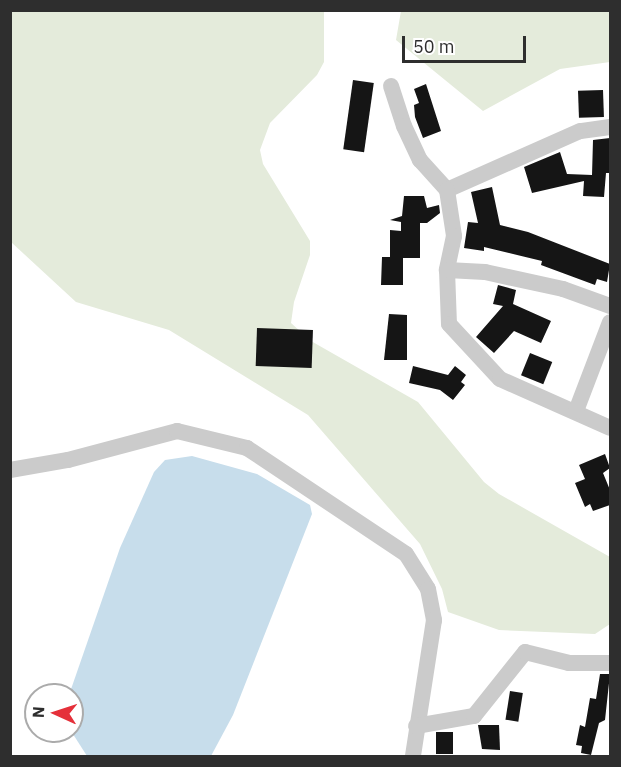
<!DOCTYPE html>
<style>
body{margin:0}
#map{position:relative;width:621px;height:767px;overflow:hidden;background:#fff;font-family:"IBM Plex Sans",sans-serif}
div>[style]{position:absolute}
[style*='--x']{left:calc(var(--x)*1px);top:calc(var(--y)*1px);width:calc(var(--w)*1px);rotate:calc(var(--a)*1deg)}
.green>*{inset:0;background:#e4ebdb}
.water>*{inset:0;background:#c7ddeb}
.building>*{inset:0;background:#151515;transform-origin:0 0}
.minor>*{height:16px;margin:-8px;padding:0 8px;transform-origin:8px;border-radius:8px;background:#cbcbcb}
span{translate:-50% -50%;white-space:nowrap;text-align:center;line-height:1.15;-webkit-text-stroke:6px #fff;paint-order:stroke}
.frame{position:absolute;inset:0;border:12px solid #2e2e2e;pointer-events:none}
.north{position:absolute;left:24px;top:683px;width:60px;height:60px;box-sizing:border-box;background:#fff;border:2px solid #ababab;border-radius:50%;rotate:273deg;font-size:16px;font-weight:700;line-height:24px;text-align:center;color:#2e2e2e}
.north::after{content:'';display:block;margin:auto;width:21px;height:27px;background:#e5303a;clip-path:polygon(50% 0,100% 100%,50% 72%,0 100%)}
.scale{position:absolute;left:402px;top:36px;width:124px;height:27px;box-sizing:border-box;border:3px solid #2e2e2e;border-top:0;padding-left:8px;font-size:18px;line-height:21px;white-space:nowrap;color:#2e2e2e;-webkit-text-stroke:4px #fff;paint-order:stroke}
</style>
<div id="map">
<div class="green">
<i style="clip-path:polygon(10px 11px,324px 11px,324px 62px,317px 75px,270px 123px,260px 150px,263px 164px,310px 241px,310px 255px,294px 302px,291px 323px,311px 341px,418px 402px,484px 482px,499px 494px,610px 557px,610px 624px,595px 634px,499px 630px,448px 612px,442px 589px,420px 544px,308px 415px,169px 330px,76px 302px,11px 242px)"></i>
<i style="clip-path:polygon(401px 11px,610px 11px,610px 62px,560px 69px,483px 111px,396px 40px)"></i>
</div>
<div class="water">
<i style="clip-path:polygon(192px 456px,257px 474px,310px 505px,312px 514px,233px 715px,211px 756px,87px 756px,71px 731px,69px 695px,120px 548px,154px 472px,165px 460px)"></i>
</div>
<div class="building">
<i style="left:353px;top:80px;width:21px;height:70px;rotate:8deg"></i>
<i style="clip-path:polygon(426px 84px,441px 131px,423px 138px,415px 117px,414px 105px,419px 103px,414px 89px)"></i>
<i style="left:603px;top:90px;width:27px;height:25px;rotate:88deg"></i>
<i style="clip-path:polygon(610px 138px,610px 173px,606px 173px,604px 197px,583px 196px,584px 181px,532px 193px,524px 167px,560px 152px,567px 174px,592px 175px,593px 140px)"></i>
<i style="clip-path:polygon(492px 187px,500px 225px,528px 232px,610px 264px,607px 282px,597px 279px,595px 285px,541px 265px,542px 261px,484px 247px,484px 251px,464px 248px,468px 222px,478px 223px,471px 192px)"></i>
<i style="clip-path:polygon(404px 196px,424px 196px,427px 208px,439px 205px,440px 213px,427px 223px,420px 223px,420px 258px,403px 258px,403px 285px,381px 285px,382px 257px,390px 257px,390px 230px,401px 231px,401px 222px,390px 220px,402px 216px)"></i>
<i style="clip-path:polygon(498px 285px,516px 290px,513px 304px,551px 321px,541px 343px,514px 331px,494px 353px,476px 337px,503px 306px,493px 304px)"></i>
<i style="clip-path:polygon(389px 314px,407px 315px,407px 360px,384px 360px)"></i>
<i style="left:257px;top:328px;width:56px;height:38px;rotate:2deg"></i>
<i style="left:530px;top:353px;width:24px;height:24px;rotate:22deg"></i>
<i style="clip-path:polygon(413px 366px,448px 375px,455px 366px,466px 375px,461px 382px,465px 385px,453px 400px,440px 390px,409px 383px)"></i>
<i style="clip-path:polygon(605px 454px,610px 468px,603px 473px,610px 490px,610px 505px,593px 511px,590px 504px,585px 507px,575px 483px,585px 479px,579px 465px)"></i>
<i style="clip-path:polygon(610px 674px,605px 720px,599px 723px,591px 755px,581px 753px,582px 746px,576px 745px,580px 725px,585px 727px,590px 698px,596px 699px,600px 674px)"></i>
<i style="left:510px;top:691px;width:13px;height:29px;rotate:9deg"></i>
<i style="clip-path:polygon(478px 725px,499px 725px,500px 750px,482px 749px)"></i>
<i style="left:453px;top:732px;width:22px;height:17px;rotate:90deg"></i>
</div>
<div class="minor">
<i style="--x:391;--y:86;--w:42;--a:72"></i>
<i style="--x:404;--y:126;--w:38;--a:65"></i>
<i style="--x:420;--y:160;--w:40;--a:48"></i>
<i style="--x:610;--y:127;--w:30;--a:172"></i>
<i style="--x:580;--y:131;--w:145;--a:156.1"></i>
<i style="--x:447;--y:190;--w:47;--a:81.3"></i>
<i style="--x:454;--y:236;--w:35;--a:102"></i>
<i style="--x:447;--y:270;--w:54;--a:87.9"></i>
<i style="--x:449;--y:324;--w:75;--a:47.2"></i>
<i style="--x:500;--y:379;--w:120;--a:24"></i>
<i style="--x:447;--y:270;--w:38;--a:3"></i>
<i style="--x:485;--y:272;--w:80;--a:12.3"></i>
<i style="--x:563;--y:289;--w:50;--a:19.9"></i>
<i style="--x:576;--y:411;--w:95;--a:-69.1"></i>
<i style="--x:10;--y:470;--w:59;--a:-9.8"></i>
<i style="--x:68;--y:460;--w:113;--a:-14.9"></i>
<i style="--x:177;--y:431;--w:72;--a:13.7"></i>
<i style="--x:247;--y:448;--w:191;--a:33.7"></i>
<i style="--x:406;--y:554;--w:41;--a:57.8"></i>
<i style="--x:428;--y:589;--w:32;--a:79"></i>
<i style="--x:434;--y:620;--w:138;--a:98.8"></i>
<i style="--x:416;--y:726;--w:59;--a:-9.8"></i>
<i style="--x:474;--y:716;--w:82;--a:-51.4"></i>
<i style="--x:525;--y:652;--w:45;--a:14"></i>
<i style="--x:569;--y:663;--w:41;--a:0"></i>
</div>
<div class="frame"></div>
<div class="north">N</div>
<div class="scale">50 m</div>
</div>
